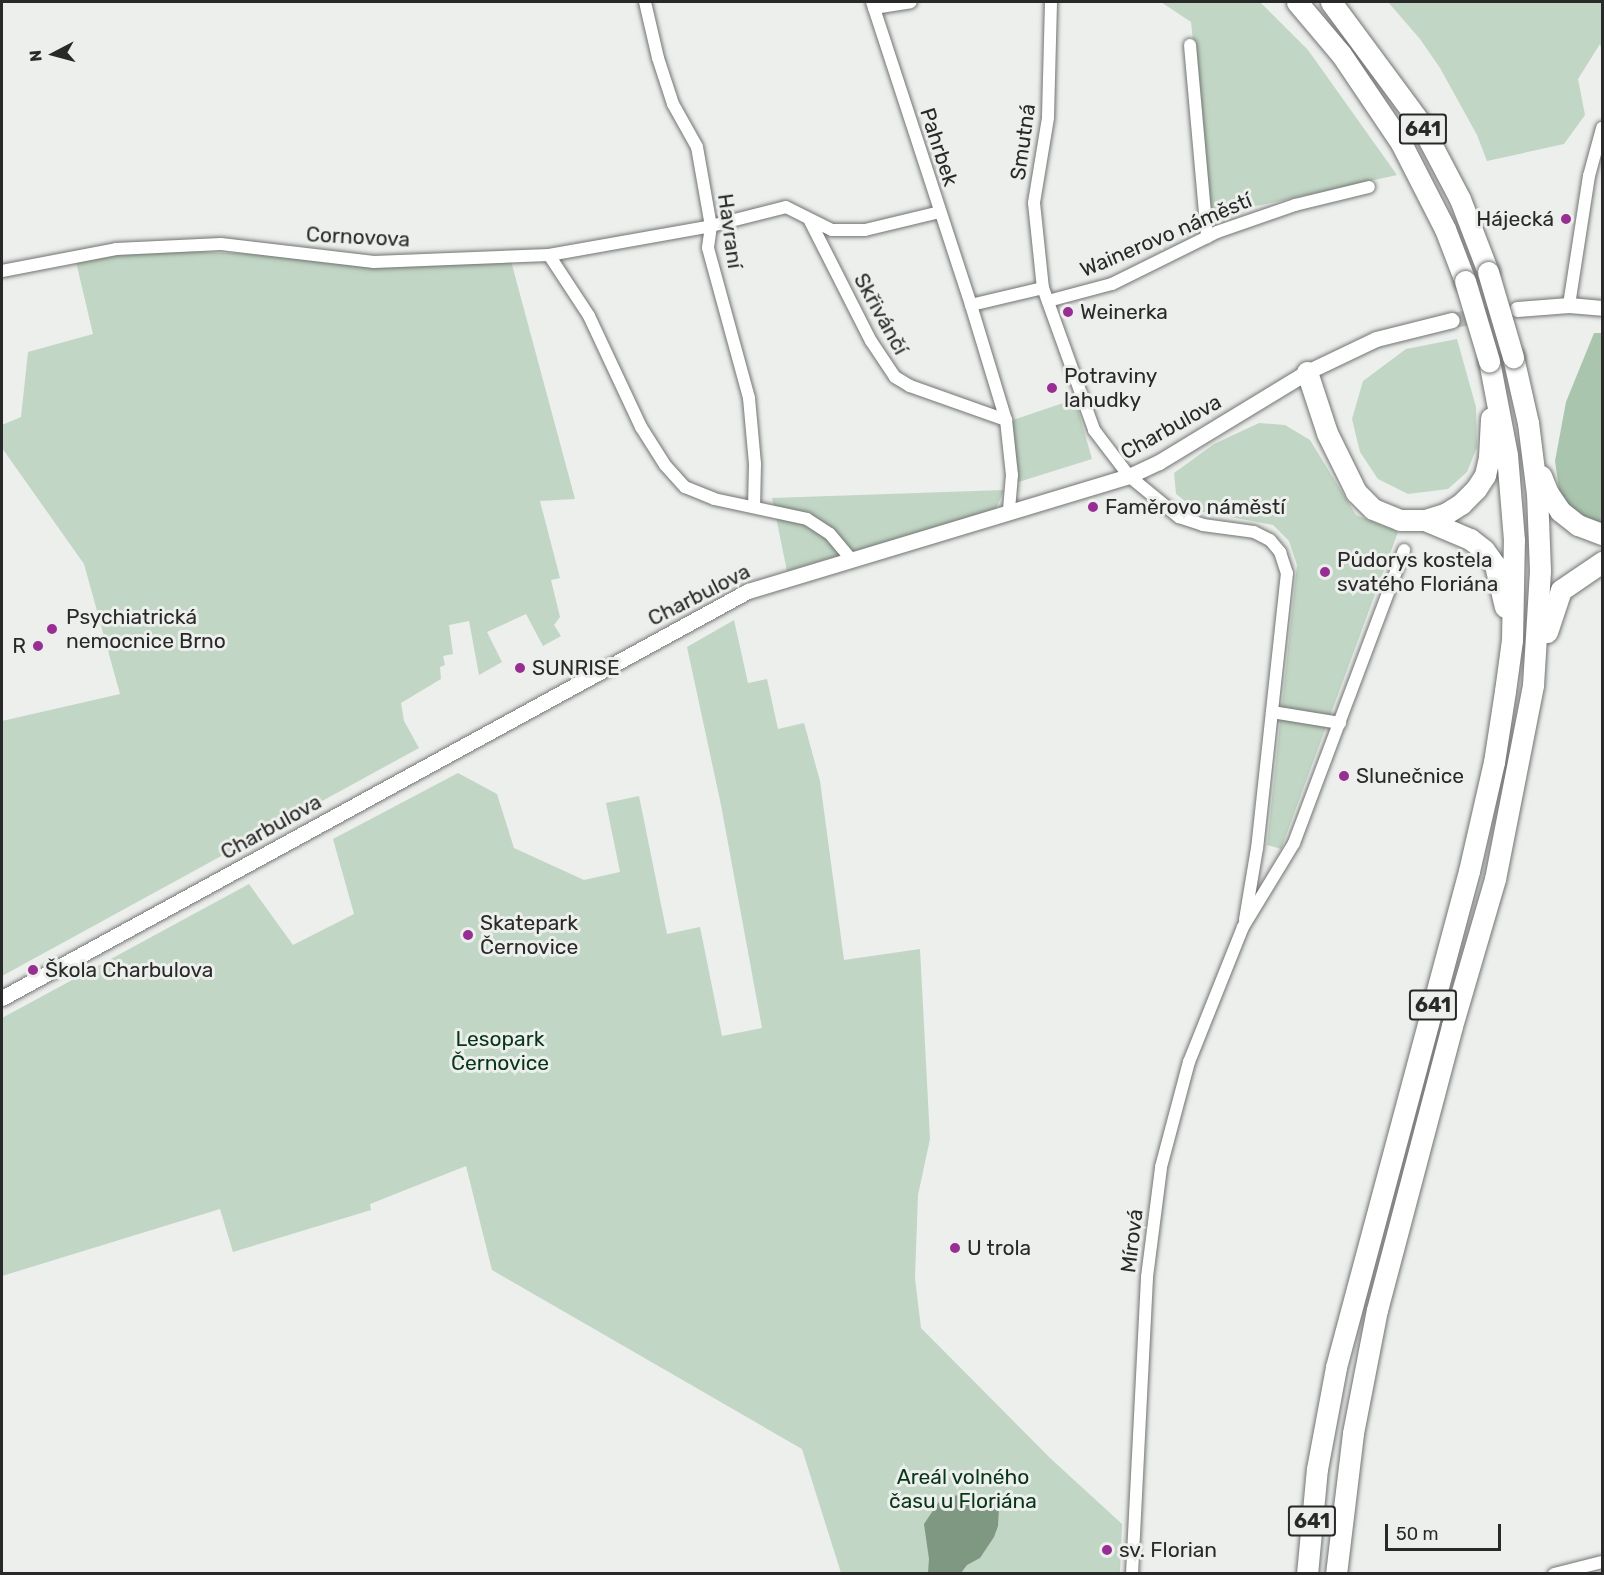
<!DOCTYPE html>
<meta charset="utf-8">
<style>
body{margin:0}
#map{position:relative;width:1604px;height:1575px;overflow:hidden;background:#ecefec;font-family:Rubik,sans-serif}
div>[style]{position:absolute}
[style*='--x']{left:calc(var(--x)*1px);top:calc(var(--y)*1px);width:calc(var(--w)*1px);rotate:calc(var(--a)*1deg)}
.green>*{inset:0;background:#c1d6c4}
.forest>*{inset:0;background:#a9c5ad}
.water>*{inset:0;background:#7e9882}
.tertiary-tunnel>*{height:15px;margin-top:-7.5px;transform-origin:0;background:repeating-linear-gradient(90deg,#c5c7c5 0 15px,transparent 0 23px)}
.roads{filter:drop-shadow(0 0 2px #717472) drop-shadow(0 0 2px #717472)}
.minor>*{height:12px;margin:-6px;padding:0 6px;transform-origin:6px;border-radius:6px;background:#fff}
.tertiary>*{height:15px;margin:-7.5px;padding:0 7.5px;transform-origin:7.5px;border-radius:7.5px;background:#fff}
.trunk>*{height:21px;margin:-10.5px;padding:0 10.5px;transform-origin:10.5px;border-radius:10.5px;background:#fff}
.bridges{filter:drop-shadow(0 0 2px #717472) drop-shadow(0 0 2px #717472)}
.trunk-bridge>*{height:21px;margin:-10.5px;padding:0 10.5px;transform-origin:10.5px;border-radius:10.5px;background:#fff}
.dots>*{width:16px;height:16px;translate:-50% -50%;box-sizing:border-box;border:3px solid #ecefec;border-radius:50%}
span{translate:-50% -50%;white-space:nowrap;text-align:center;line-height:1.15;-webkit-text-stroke:6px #ecefec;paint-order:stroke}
.shield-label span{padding:2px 4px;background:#ecefec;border:2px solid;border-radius:4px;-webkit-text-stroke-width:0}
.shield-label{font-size:20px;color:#282928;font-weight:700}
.street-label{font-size:21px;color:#282928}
.poi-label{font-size:21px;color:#282928}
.right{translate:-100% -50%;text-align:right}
.left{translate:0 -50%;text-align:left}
.park-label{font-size:21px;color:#073617}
.frame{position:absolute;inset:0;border:3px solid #282928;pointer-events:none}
.north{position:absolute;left:24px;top:24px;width:60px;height:60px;-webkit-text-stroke:4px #ecefec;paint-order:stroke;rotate:264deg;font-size:16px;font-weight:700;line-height:24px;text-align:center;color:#282928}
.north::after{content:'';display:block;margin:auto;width:21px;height:27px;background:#282928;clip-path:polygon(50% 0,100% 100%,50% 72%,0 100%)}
.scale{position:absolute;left:1385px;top:1524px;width:116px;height:27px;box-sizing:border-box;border:3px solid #282928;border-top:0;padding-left:8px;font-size:18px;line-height:21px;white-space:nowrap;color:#282928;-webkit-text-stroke:4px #ecefec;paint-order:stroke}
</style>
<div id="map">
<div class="green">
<i style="clip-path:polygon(1161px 2px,1260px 2px,1308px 50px,1397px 175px,1262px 205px,1211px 212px,1191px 22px)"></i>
<i style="clip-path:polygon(1388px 2px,1602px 2px,1602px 51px,1600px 44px,1578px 79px,1585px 115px,1564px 144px,1487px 161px,1477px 135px,1440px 68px,1420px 39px)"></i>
<i style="clip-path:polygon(185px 251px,253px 254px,359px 266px,511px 261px,575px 499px,540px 501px,560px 578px,551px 580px,560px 617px,554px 625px,561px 636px,543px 646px,526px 614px,487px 632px,502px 662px,479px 675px,469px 621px,449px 625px,453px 654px,443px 656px,445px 665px,440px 667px,441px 679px,401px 703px,404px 721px,419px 748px,2px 976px,2px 721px,120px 694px,84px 564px,2px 448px,2px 425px,21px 417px,28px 352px,93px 334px,76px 262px,120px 255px)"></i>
<i style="clip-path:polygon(1457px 339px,1476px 407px,1477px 447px,1467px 472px,1448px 489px,1408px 494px,1378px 479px,1360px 452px,1352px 419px,1363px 381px,1406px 349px)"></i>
<i style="clip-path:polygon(1075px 399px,1092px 459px,1015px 483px,1010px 421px)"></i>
<i style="clip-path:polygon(1259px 423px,1285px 425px,1310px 440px,1356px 515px,1398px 532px,1281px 849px,1267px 845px,1297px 565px,1289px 541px,1273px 525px,1198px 511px,1176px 494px,1174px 473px,1214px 444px)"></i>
<i style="clip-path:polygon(1004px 490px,996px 509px,787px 571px,772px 498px)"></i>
<i style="clip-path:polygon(734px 620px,748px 683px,767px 679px,778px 729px,804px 723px,820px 781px,844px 960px,920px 949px,930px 1139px,918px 1195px,915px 1278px,921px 1328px,1050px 1458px,1122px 1524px,1120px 1573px,841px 1573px,802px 1449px,492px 1270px,466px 1166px,370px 1204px,371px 1210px,233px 1252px,220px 1209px,2px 1276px,2px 1018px,249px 884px,293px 945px,354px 914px,333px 839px,458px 773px,497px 794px,514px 848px,584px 880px,620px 872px,606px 803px,639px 796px,667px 934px,700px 927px,722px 1036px,762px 1028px,721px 805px,687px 647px)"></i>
</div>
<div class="forest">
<i style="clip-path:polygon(1594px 333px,1602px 333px,1602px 527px,1591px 525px,1568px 506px,1559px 489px,1555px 461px,1566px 402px)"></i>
</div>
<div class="water">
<i style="clip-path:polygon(964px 1494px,993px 1502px,999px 1507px,998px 1526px,994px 1537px,980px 1558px,967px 1565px,961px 1573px,928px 1573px,929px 1559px,924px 1524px,938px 1503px,947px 1497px)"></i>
</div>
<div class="tertiary-tunnel">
<i style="--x:1452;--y:320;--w:57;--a:-9.1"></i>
</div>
<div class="roads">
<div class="minor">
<i style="--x:645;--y:2;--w:57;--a:76.9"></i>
<i style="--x:658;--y:58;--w:48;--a:71.9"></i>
<i style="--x:673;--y:104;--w:49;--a:60.8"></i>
<i style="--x:697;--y:147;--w:80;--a:80"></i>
<i style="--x:711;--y:226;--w:22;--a:98"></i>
<i style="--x:708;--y:248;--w:156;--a:74.7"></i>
<i style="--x:749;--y:398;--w:66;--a:84.8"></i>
<i style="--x:755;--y:464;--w:43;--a:91.3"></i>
<i style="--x:872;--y:2;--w:319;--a:71.9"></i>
<i style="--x:971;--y:305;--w:120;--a:73.1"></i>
<i style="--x:1006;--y:420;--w:55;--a:83.8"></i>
<i style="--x:1012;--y:475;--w:38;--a:95"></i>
<i style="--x:1051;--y:2;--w:116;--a:91.5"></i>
<i style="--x:1048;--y:118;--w:86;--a:99.4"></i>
<i style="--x:1034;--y:203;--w:85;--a:84"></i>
<i style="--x:1043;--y:288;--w:151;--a:70.2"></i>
<i style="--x:1094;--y:430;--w:58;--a:52.7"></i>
<i style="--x:1129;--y:476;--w:65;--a:39.4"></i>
<i style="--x:1179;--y:517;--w:25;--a:18"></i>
<i style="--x:1203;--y:525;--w:51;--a:7.8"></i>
<i style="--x:1254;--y:532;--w:18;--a:27"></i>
<i style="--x:1270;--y:540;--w:16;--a:50"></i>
<i style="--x:1280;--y:552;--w:22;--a:72"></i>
<i style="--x:1287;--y:573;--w:277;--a:96.2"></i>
<i style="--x:1257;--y:848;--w:73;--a:99.5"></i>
<i style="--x:874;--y:8;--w:37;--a:-9"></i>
<i style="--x:1190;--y:45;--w:193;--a:84.9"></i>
<i style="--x:810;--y:221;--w:135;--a:63.1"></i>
<i style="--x:871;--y:341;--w:43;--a:56.3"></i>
<i style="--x:895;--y:377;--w:17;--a:31"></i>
<i style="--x:910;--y:386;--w:102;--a:19.5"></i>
<i style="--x:549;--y:255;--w:73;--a:56.7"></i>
<i style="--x:589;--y:316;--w:123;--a:64.9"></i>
<i style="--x:641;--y:427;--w:45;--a:57.7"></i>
<i style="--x:665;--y:465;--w:30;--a:48"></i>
<i style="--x:685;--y:487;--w:31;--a:22"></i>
<i style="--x:714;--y:499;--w:95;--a:12.1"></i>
<i style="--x:807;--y:519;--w:27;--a:33"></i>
<i style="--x:830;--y:534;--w:31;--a:50"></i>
<i style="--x:2;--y:271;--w:116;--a:-10.9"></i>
<i style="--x:116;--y:249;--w:105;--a:-2.7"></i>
<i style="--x:221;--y:244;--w:154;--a:6.7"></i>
<i style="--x:374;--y:262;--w:175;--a:-2.3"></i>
<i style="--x:549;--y:255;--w:165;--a:-10.1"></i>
<i style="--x:711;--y:226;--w:77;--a:-14.2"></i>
<i style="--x:786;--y:207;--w:51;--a:26.6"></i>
<i style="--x:832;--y:230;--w:33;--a:0"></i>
<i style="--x:865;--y:230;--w:77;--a:-13.5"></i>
<i style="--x:1048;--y:301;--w:66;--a:-14.9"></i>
<i style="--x:1112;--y:284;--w:117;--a:-26.3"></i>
<i style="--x:1217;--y:232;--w:83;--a:-19.1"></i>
<i style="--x:1295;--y:205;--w:76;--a:-13.7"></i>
<i style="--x:971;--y:305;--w:74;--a:-13.3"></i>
<i style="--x:1569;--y:305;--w:131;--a:-81.2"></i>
<i style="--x:1589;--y:176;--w:50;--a:-74.8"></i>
<i style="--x:1272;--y:712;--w:69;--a:9.2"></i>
<i style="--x:1132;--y:1574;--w:297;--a:-87.1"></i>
<i style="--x:1147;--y:1277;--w:111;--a:-82.7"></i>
<i style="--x:1161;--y:1167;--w:109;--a:-75.1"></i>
<i style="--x:1189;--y:1062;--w:145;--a:-68.2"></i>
<i style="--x:1243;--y:927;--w:98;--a:-58.7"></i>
<i style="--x:1294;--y:843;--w:313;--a:-69.4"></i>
<i style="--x:1554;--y:1574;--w:49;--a:-14"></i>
</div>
<div class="tertiary">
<i style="--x:1517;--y:309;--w:52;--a:-4.4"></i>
<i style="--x:1569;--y:305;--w:33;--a:5"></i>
<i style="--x:2;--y:998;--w:850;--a:-28.62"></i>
<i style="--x:748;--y:591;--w:398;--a:-16.8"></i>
<i style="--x:1129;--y:476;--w:33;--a:-25"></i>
<i style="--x:1159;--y:462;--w:173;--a:-31.3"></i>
<i style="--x:1307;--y:372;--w:76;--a:-25.6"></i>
<i style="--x:1376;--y:339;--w:78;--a:-14"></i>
</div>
<div class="trunk">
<i style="--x:1297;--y:2;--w:68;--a:49.8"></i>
<i style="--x:1341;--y:54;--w:107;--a:56"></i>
<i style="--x:1401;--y:143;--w:97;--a:62.9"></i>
<i style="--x:1445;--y:229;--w:56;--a:69"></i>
<i style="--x:1331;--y:2;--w:148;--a:53.5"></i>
<i style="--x:1419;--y:121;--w:88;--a:62.3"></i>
<i style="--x:1460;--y:199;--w:78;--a:69"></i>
<i style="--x:1307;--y:372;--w:64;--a:71.8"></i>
<i style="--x:1327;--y:433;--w:66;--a:63.8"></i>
<i style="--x:1356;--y:492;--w:24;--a:45"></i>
<i style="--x:1373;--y:509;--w:29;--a:22"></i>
<i style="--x:1400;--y:520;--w:25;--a:0"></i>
<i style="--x:1425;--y:520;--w:21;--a:-17"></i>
<i style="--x:1445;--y:514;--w:19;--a:-32"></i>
<i style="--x:1461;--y:504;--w:21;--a:-45"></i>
<i style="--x:1476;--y:489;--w:17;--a:-57"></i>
<i style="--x:1485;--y:475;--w:18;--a:-77"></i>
<i style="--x:1489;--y:457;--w:39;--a:-87"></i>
<i style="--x:1541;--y:476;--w:18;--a:68"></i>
<i style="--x:1548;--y:493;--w:22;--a:56"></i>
<i style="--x:1560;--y:511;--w:23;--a:38"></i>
<i style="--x:1578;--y:525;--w:26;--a:21"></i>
<i style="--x:1425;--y:520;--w:49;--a:22.9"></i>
<i style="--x:1470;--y:539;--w:18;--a:38"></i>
<i style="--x:1484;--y:550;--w:19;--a:54"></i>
<i style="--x:1495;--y:565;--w:43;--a:76.6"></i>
<i style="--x:1547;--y:632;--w:44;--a:-71.6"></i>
<i style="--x:1561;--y:590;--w:50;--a:-34.3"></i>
<i style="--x:1307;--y:1574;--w:105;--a:-84.6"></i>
<i style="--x:1317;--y:1469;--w:104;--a:-79.4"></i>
<i style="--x:1336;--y:1367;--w:514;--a:-74.99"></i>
<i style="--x:1469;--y:871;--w:112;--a:-77.1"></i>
<i style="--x:1494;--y:762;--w:72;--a:-81.2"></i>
<i style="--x:1505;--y:691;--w:51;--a:-82.2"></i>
<i style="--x:1512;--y:640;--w:100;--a:-88.9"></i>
<i style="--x:1514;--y:540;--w:85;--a:-94.7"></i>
<i style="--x:1507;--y:455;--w:96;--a:-100.8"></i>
<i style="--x:1336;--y:1574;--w:142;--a:-83.1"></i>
<i style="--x:1353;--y:1433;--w:125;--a:-79"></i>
<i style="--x:1377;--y:1310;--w:294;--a:-75.2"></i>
<i style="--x:1452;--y:1026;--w:153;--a:-73.7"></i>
<i style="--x:1495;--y:879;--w:198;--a:-78.9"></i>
<i style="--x:1533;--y:685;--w:114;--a:-86.5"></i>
<i style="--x:1540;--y:571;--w:77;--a:-92.2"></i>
<i style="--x:1537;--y:494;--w:72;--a:-97.2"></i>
<i style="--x:1528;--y:423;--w:68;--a:-102.8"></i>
</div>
</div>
<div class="bridges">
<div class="trunk-bridge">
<i style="--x:1488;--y:272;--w:89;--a:73.6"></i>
<i style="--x:1465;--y:281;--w:84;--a:73.3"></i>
</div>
</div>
<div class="dots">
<i style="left:1566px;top:219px;background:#972f93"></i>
<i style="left:1068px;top:312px;background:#972f93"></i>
<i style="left:1052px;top:388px;background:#972f93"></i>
<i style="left:1093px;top:507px;background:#972f93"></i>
<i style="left:1325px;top:572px;background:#972f93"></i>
<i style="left:52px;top:629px;background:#972f93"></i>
<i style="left:38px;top:646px;background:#972f93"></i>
<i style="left:520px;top:668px;background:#972f93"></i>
<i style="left:1344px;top:776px;background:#972f93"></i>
<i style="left:468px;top:935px;background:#972f93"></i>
<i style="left:33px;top:970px;background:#972f93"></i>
<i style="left:955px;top:1248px;background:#972f93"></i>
<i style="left:1107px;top:1550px;background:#972f93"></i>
</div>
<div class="shield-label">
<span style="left:1423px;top:129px">641</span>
<span style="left:1433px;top:1005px">641</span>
<span style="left:1312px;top:1521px">641</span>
</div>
<div class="street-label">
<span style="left:1023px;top:142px;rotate:-82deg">Smutná</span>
<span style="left:939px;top:147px;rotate:72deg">Pahrbek</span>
<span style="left:730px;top:231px;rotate:82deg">Havraní</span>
<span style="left:1166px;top:235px;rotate:-23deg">Wainerovo náměstí</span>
<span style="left:358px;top:237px;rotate:3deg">Cornovova</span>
<span style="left:881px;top:314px;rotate:61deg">Skřivánčí</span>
<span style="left:1171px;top:427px;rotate:-29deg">Charbulova</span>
<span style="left:699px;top:595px;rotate:-27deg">Charbulova</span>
<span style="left:271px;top:827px;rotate:-29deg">Charbulova</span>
<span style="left:1132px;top:1241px;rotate:-83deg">Mírová</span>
</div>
<div class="poi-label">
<span class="right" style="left:1554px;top:219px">Hájecká</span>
<span class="left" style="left:1080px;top:312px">Weinerka</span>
<span class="left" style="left:1064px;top:388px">Potraviny<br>lahudky</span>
<span class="left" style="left:1105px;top:507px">Faměrovo náměstí</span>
<span class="left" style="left:1337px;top:572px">Půdorys kostela<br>svatého Floriána</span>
<span class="left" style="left:66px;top:629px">Psychiatrická<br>nemocnice Brno</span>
<span class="right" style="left:26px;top:646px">R</span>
<span class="left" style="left:532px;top:668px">SUNRISE</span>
<span class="left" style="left:1356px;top:776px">Slunečnice</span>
<span class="left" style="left:480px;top:935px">Skatepark<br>Černovice</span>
<span class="left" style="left:45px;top:970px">Škola Charbulova</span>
<span class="left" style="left:967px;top:1248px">U trola</span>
<span class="left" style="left:1119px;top:1550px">sv. Florian</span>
</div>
<div class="park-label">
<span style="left:500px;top:1051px">Lesopark<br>Černovice</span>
<span style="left:963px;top:1489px">Areál volného<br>času u Floriána</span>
</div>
<div class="frame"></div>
<div class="north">N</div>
<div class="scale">50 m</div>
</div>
